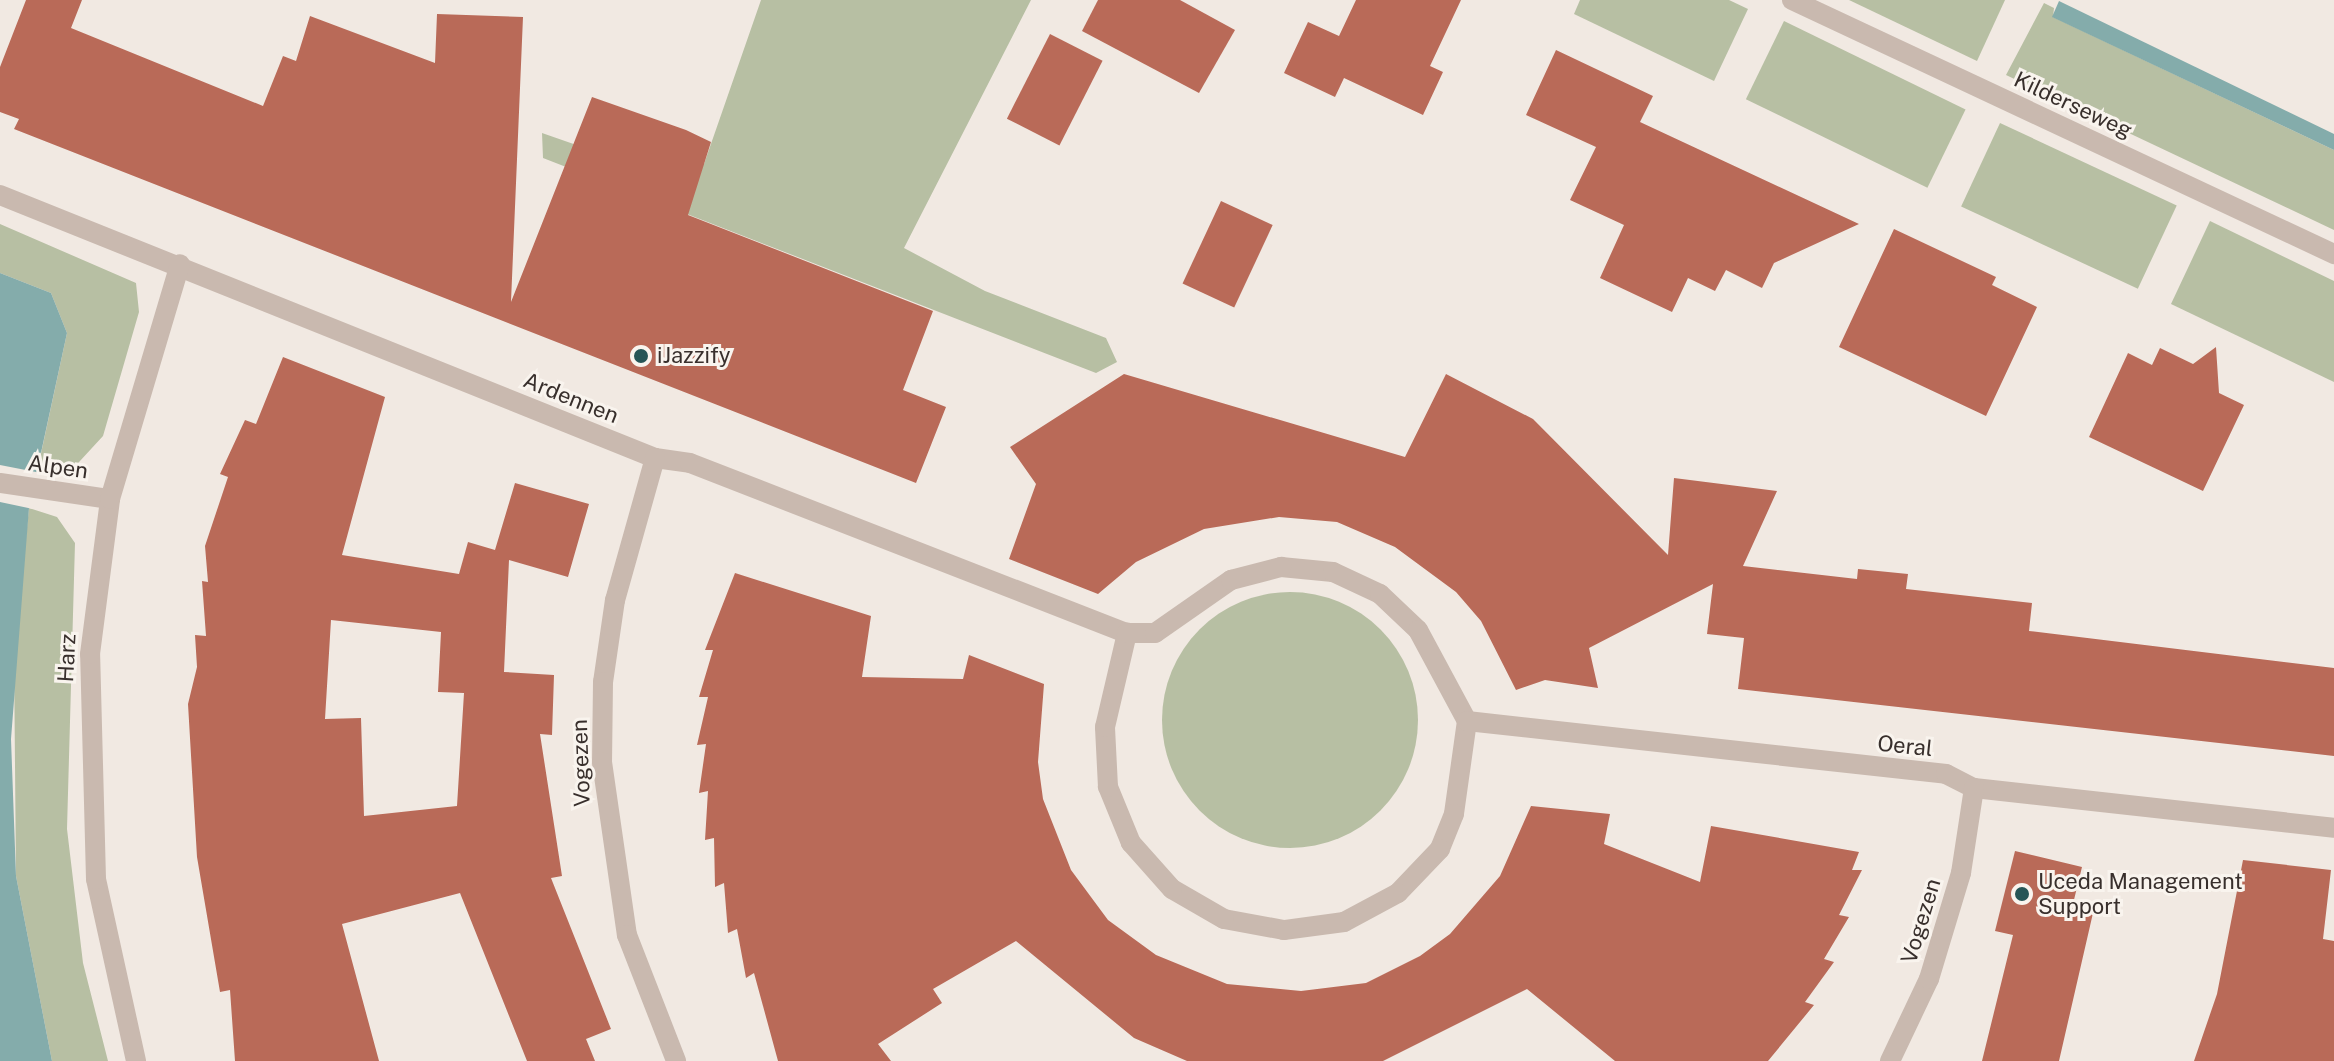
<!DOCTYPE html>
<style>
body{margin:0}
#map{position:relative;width:2334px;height:1061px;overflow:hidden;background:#f1e9e2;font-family:"Public Sans",sans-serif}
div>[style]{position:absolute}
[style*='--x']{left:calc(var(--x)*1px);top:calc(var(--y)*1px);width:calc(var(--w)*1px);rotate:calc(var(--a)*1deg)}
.green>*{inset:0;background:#b7bfa3;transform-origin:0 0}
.round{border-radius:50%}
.water>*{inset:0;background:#84acab}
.pier>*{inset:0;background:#f1e9e2}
.building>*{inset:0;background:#b96a58;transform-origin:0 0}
.minor>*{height:20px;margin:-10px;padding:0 10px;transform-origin:10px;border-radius:10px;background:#c9b9af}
.dots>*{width:22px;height:22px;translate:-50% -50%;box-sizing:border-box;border:4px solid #f9f4ee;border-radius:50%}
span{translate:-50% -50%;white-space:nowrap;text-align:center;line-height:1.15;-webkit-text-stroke:6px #f9f4ee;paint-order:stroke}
.street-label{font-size:22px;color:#382f2c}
.poi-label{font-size:22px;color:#382f2c}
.left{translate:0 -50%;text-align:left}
</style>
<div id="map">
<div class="green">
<i style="clip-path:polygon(761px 0,1031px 0,904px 248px,985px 291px,1106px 338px,1117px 362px,1096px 373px,543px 158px,542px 133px,608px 156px,704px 164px)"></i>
<i style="clip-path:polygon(1580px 0,1729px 0,1748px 9px,1714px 81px,1574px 14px)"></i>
<i style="clip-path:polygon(1849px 0,2005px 0,1977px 61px)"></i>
<i style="clip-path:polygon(2044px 3px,2054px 8px,2053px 17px,2334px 150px,2334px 230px,2006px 75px)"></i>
<i style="left:1784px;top:21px;width:202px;height:87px;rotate:26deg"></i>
<i style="left:2000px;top:123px;width:195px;height:92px;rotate:25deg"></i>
<i style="clip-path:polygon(2210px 221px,2334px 281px,2334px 382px,2171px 304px)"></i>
<i style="clip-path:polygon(0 224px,136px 283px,139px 312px,103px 436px,68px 474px,37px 472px,67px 333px,51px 293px,0 273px)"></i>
<i style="clip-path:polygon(29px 508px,57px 517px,75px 543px,67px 829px,83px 963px,108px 1061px,52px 1061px,16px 876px,14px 653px)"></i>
<i class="round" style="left:1162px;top:592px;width:256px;height:256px"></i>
</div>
<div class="water">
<i style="clip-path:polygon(2059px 1px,2334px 134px,2334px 150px,2052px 17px)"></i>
<i style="clip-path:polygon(0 273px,51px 293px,67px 333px,29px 508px,11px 739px,16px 876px,52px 1061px,0 1061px)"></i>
</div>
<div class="pier">
<i style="clip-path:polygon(0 465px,41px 473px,33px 509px,0 502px)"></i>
</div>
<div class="building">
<i style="clip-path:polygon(26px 0,82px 0,71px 28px,263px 106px,283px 56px,296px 61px,310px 16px,435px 63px,437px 14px,523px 17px,511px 302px,592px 97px,686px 130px,711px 142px,688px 215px,933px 311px,903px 390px,946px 407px,916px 483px,14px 129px,19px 119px,0 112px,0 67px)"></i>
<i style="clip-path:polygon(1098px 0,1180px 0,1235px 30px,1199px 93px,1082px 31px)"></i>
<i style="clip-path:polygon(1356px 0,1461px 0,1430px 66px,1443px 72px,1423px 115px,1344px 78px,1335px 97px,1284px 73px,1308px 22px,1339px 36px)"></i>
<i style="left:1050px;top:34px;width:59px;height:95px;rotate:27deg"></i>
<i style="clip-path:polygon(1556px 50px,1653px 96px,1640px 122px,1859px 224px,1774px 263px,1762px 288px,1726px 270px,1715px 291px,1688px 278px,1672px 312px,1600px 278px,1624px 225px,1570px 200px,1596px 147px,1526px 115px)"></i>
<i style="left:1221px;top:201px;width:57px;height:91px;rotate:25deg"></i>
<i style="clip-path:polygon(1894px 229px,1996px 277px,1992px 285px,2037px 307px,1986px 416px,1839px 347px)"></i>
<i style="clip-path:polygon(2216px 347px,2219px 393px,2244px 405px,2203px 491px,2089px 437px,2128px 353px,2152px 365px,2160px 348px,2193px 364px)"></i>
<i style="clip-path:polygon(evenodd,283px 357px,385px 397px,342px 555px,459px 574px,468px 542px,495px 550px,515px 483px,589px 504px,568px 577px,509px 560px,504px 672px,554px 675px,552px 735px,540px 734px,562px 876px,551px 878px,611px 1029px,586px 1039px,595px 1061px,527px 1061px,460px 893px,342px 924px,379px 1061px,235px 1061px,230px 990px,220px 992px,197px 857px,188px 704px,197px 667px,195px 635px,206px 636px,202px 581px,208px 582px,205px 546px,228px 477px,220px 474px,245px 420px,256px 424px,283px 357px,331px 620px,441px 632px,438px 692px,464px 693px,457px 806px,364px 816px,361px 718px,325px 719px,331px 620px)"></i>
<i style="clip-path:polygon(1124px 374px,1405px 457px,1446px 374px,1533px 419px,1668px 555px,1674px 478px,1777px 491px,1743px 566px,1857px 579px,1858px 569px,1908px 574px,1906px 589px,2032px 603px,2029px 631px,2334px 668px,2334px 756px,1738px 689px,1744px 638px,1707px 634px,1713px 584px,1589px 648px,1598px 688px,1545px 680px,1516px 690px,1481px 621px,1456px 592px,1395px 547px,1337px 522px,1279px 517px,1204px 529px,1136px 562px,1098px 594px,1009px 559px,1036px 484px,1010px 447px)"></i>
<i style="clip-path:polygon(735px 573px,871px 616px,862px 677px,963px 679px,969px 655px,1044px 684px,1038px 762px,1043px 799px,1071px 870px,1108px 920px,1156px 955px,1227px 984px,1301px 991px,1366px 983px,1420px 956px,1450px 934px,1500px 876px,1531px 806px,1610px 814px,1604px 844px,1700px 882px,1711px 826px,1859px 852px,1852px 870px,1862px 870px,1839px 915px,1849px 917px,1824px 959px,1834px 962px,1805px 1002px,1814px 1005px,1768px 1061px,1615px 1061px,1527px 989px,1383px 1061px,1187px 1061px,1134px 1038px,1016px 941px,933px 989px,942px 1003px,878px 1044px,891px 1061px,778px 1061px,754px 973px,746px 978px,737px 929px,728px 933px,724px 883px,715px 887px,714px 838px,705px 840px,708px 791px,699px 793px,706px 744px,697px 745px,708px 697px,699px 697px,713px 650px,705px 650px)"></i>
<i style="clip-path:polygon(2015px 851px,2082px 867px,2072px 908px,2093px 913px,2059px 1061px,1982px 1061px,2013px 935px,1995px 931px)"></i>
<i style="clip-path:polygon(2243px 860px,2331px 870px,2323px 939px,2334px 941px,2334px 1061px,2194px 1061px,2217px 994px)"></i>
</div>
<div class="minor">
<i style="--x:1792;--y:0;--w:599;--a:25.11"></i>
<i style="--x:0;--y:195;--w:706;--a:21.88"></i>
<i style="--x:655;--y:458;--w:35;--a:8"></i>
<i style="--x:690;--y:463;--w:469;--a:21.3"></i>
<i style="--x:655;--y:458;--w:148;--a:105.7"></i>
<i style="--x:615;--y:600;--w:83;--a:98.3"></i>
<i style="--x:603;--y:682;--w:80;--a:90.7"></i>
<i style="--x:602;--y:762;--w:175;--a:81.8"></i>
<i style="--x:627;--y:935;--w:135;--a:68.7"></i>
<i style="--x:0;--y:483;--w:111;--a:8.3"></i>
<i style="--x:1281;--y:567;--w:52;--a:5.5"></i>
<i style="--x:1333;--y:572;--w:52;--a:25.1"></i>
<i style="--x:1380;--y:594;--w:52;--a:43.5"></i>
<i style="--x:1418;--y:630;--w:103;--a:61.7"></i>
<i style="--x:1467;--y:721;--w:94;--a:98"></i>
<i style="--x:1454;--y:814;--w:38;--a:112"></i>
<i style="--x:1440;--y:849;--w:61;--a:133.7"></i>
<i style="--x:1398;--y:893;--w:61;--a:151.8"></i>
<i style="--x:1344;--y:922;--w:61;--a:172.4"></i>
<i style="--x:1284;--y:930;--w:61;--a:-169.6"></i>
<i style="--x:1224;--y:919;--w:60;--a:-150"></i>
<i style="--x:1172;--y:889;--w:62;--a:-131.7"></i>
<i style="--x:1131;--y:843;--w:61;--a:-112.3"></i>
<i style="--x:1108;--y:787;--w:60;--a:-92.9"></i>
<i style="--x:1105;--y:727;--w:97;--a:-76.8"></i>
<i style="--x:1127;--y:633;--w:28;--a:0"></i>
<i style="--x:1155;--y:633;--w:93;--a:-34.9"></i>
<i style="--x:1231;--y:580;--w:52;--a:-14.6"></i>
<i style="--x:1467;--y:721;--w:482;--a:6.3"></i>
<i style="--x:1946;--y:774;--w:31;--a:27"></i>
<i style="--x:1974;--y:788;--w:362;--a:6.3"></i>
<i style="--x:136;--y:1061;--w:186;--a:-102.4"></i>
<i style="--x:96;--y:879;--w:225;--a:-91.5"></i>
<i style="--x:90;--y:654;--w:156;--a:-82.6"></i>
<i style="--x:110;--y:499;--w:245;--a:-73.4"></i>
<i style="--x:1890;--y:1061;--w:91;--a:-64.6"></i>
<i style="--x:1929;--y:979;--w:111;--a:-73.2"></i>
<i style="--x:1961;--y:873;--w:86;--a:-81.3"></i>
</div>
<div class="dots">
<i style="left:641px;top:356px;background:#265556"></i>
<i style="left:2022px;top:894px;background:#265556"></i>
</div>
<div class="street-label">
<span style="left:2073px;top:105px;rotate:25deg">Kilderseweg</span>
<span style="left:571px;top:398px;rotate:22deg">Ardennen</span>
<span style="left:58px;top:467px;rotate:8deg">Alpen</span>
<span style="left:67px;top:658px;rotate:-87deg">Harz</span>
<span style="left:1905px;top:746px;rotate:6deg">Oeral</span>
<span style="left:581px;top:763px;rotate:-92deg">Vogezen</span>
<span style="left:1921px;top:921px;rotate:-73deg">Vogezen</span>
</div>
<div class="poi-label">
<span class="left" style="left:657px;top:356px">iJazzify</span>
<span class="left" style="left:2038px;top:894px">Uceda Management<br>Support</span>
</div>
</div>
